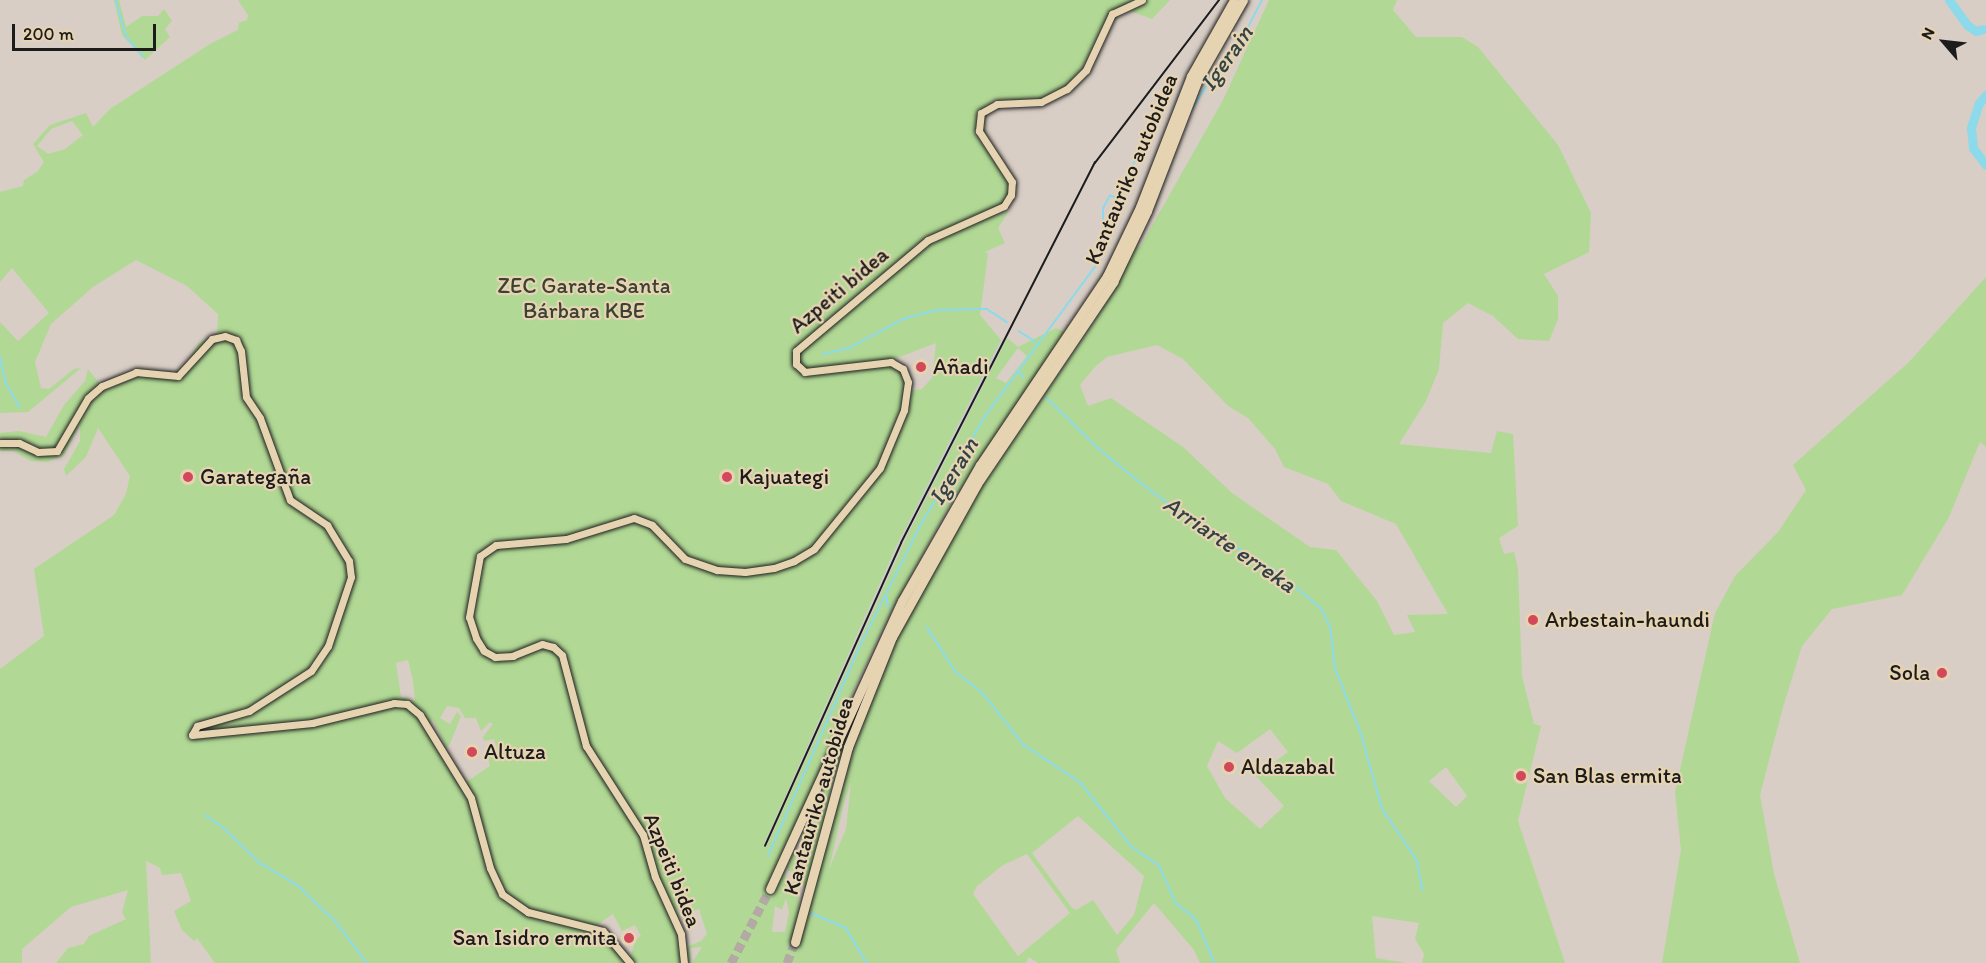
<!DOCTYPE html>
<meta charset="utf-8">
<style>
body{margin:0}
#map{position:relative;width:1986px;height:963px;overflow:hidden;background:#d8cec5;font-family:Itim,sans-serif}
div>[style]{position:absolute}
[style*='--x']{left:calc(var(--x)*1px);top:calc(var(--y)*1px);width:calc(var(--w)*1px);rotate:calc(var(--a)*1deg)}
.built>*{inset:0;background:#cecad3}
.green>*{inset:0;background:#b1d995}
.stream>*{height:1.5px;margin:-0.75px;padding:0 0.75px;transform-origin:0.75px;border-radius:0.75px;background:#8cdaea}
.river>*{height:9px;margin:-4.5px;padding:0 4.5px;transform-origin:4.5px;border-radius:4.5px;background:#8cdaea}
.highway-tunnel>*{height:9px;margin-top:-4.5px;transform-origin:0;background:repeating-linear-gradient(90deg,#b2aaa3 0 9px,transparent 0 13.5px)}
.roads{filter:drop-shadow(0 0 2px #1c1c1c) drop-shadow(0 0 2px #1c1c1c)}
.secondary>*{height:7px;margin:-3.5px;padding:0 3.5px;transform-origin:3.5px;border-radius:3.5px;background:#e6d3b1}
.highway>*{height:9px;margin:-4.5px;padding:0 4.5px;transform-origin:4.5px;border-radius:4.5px;background:#e6d3b1}
.rail>*{height:1.5px;margin:-0.75px;padding:0 0.75px;transform-origin:0.75px;border-radius:0.75px;background:#1c1c1c}
.dots>*{width:16px;height:16px;translate:-50% -50%;box-sizing:border-box;border:3px solid #e6d3b1;border-radius:50%}
span{translate:-50% -50%;white-space:nowrap;text-align:center;line-height:1.15;-webkit-text-stroke:4.5px #e6d3b1;paint-order:stroke}
.street-label{font-size:22px;color:#1c1c1c}
.park-label{font-size:22px;color:#3a4234}
.poi-label{font-size:22px;color:#1c1c1c}
.left{translate:0 -50%;text-align:left}
.right{translate:-100% -50%;text-align:right}
.water-label{font-size:24px;color:#324245;font-style:italic}
.north{position:absolute;left:1914px;top:12px;width:60px;height:60px;-webkit-text-stroke:4px #e6d3b1;paint-order:stroke;rotate:298deg;font-size:16px;font-weight:700;line-height:24px;text-align:center;color:#1c1c1c}
.north::after{content:'';display:block;margin:auto;width:21px;height:27px;background:#1c1c1c;clip-path:polygon(50% 0,100% 100%,50% 72%,0 100%)}
.scale{position:absolute;left:12px;top:24px;width:144px;height:27px;box-sizing:border-box;border:3px solid #1c1c1c;border-top:0;padding-left:8px;font-size:18px;line-height:21px;white-space:nowrap;color:#1c1c1c;-webkit-text-stroke:4px #e6d3b1;paint-order:stroke}
</style>
<div id="map">
<div class="built">
<i style="clip-path:polygon(1007px 338px,908px 534px,766px 847px,764px 844px,909px 520px,1001px 340px)"></i>
</div>
<div class="green">
<i style="clip-path:polygon(114px 0,119px 0,126px 27px,142px 16px,158px 16px,164px 9px,172px 21px,165px 29px,170px 37px,145px 60px,122px 35px)"></i>
<i style="clip-path:polygon(evenodd,238px 0,1170px 0,1152px 19px,1124px 9px,1109px 14px,1081px 71px,1067px 86px,1040px 99px,991px 101px,984px 127px,1011px 192px,995px 216px,1009px 211px,998px 228px,1005px 243px,985px 252px,988px 254px,980px 315px,1001px 340px,896px 547px,764px 844px,766px 847px,908px 534px,1007px 338px,1018px 347px,1056px 328px,1065px 332px,1067px 325px,1072px 325px,951px 503px,895px 604px,851px 695px,773px 891px,785px 870px,788px 892px,795px 892px,790px 886px,797px 885px,795px 872px,788px 871px,787px 866px,795px 849px,801px 935px,860px 725px,894px 643px,971px 503px,1094px 322px,1136px 246px,1140px 247px,1223px 100px,1269px 0,1397px 0,1393px 10px,1416px 37px,1462px 37px,1478px 47px,1558px 145px,1591px 213px,1589px 252px,1544px 274px,1558px 296px,1558px 319px,1549px 341px,1518px 339px,1493px 316px,1468px 303px,1443px 323px,1439px 369px,1426px 401px,1399px 444px,1491px 453px,1497px 431px,1513px 434px,1518px 526px,1499px 538px,1504px 554px,1514px 552px,1518px 569px,1522px 676px,1534px 724px,1541px 726px,1518px 821px,1565px 963px,1422px 963px,1424px 954px,1415px 939px,1419px 923px,1372px 916px,1376px 958px,1406px 963px,1200px 963px,1194px 950px,1154px 903px,1116px 950px,1120px 963px,1038px 963px,1029px 957px,1026px 963px,692px 963px,702px 947px,690px 948px,691px 963px,215px 963px,197px 938px,194px 941px,182px 930px,174px 911px,191px 901px,181px 873px,162px 875px,160px 868px,146px 861px,151px 963px,56px 963px,68px 948px,84px 944px,89px 936px,126px 919px,122px 913px,128px 890px,71px 907px,22px 949px,22px 963px,0 963px,0 669px,44px 636px,34px 569px,114px 515px,126px 494px,130px 476px,98px 428px,86px 457px,66px 476px,64px 469px,80px 441px,80px 425px,64px 455px,48px 462px,31px 461px,13px 451px,0 451px,0 433px,19px 431px,46px 437px,64px 405px,85px 381px,88px 369px,100px 384px,134px 370px,175px 374px,184px 368px,198px 344px,217px 333px,218px 314px,187px 286px,136px 260px,93px 287px,51px 324px,35px 362px,41px 388px,49px 389px,74px 369px,81px 368px,28px 412px,0 413px,0 322px,18px 341px,49px 313px,12px 268px,0 282px,0 192px,23px 186px,24px 180px,37px 172px,44px 162px,33px 144px,50px 125px,86px 113px,93px 127px,110px 109px,210px 44px,238px 30px,239px 23px,247px 20px,248px 15px,238px 0,72px 121px,83px 135px,65px 149px,48px 154px,37px 146px,51px 129px,72px 121px,238px 0,936px 343px,932px 378px,922px 389px,908px 391px,909px 381px,889px 361px,936px 343px,238px 0,1157px 345px,1183px 359px,1228px 406px,1248px 418px,1275px 449px,1284px 467px,1328px 484px,1341px 501px,1396px 524px,1448px 614px,1407px 615px,1415px 632px,1394px 635px,1377px 601px,1336px 550px,1310px 547px,1232px 493px,1183px 447px,1111px 398px,1088px 406px,1080px 385px,1095px 367px,1107px 357px,1157px 345px,238px 0,1018px 348px,1027px 356px,1006px 383px,996px 378px,1018px 348px,238px 0,408px 660px,413px 681px,415px 701px,401px 697px,396px 663px,408px 660px,238px 0,447px 706px,459px 708px,465px 718px,476px 718px,481px 731px,490px 722px,493px 724px,483px 737px,484px 741px,494px 739px,499px 754px,488px 758px,490px 766px,463px 784px,427px 727px,433px 720px,446px 748px,450px 744px,461px 716px,457px 712px,450px 724px,440px 718px,447px 706px,238px 0,1270px 729px,1288px 752px,1256px 776px,1284px 806px,1260px 829px,1225px 798px,1207px 766px,1218px 741px,1237px 753px,1270px 729px,238px 0,1446px 767px,1467px 796px,1456px 807px,1429px 781px,1446px 767px,238px 0,851px 782px,846px 829px,829px 869px,844px 803px,851px 782px,238px 0,1078px 816px,1144px 876px,1134px 915px,1117px 935px,1093px 900px,1076px 910px,1072px 908px,1032px 853px,1078px 816px,238px 0,1027px 854px,1070px 913px,1018px 956px,973px 894px,977px 886px,1003px 865px,1027px 854px,238px 0,786px 898px,789px 912px,785px 932px,772px 932px,775px 906px,782px 910px,786px 898px,238px 0,690px 901px,694px 911px,699px 909px,707px 934px,701px 941px,684px 948px,675px 919px,680px 917px,677px 909px,690px 901px,238px 0,613px 914px,622px 931px,635px 925px,641px 936px,636px 939px,629px 961px,594px 927px,613px 914px)"></i>
<i style="clip-path:polygon(1986px 277px,1986px 447px,1980px 442px,1948px 519px,1902px 595px,1832px 609px,1802px 646px,1783px 707px,1760px 795px,1774px 874px,1800px 963px,1662px 963px,1681px 850px,1675px 792px,1715px 613px,1735px 576px,1778px 532px,1806px 490px,1793px 465px,1909px 362px)"></i>
<i style="clip-path:polygon(858px 705px,832px 786px,805px 899px,800px 853px,802px 833px)"></i>
</div>
<div class="stream">
<i style="--x:116;--y:0;--w:37;--a:74"></i>
<i style="--x:126;--y:36;--w:26;--a:51"></i>
<i style="--x:1190;--y:112;--w:76;--a:-57.4"></i>
<i style="--x:1231;--y:48;--w:16;--a:-43"></i>
<i style="--x:1243;--y:37;--w:42;--a:-62.8"></i>
<i style="--x:1019;--y:331;--w:20;--a:33"></i>
<i style="--x:823;--y:354;--w:28;--a:-13"></i>
<i style="--x:850;--y:348;--w:60;--a:-28.7"></i>
<i style="--x:903;--y:319;--w:35;--a:-15"></i>
<i style="--x:937;--y:310;--w:50;--a:-1.1"></i>
<i style="--x:987;--y:309;--w:24;--a:33"></i>
<i style="--x:0;--y:356;--w:28;--a:77"></i>
<i style="--x:6;--y:383;--w:28;--a:60"></i>
<i style="--x:1018;--y:371;--w:8;--a:45"></i>
<i style="--x:1047;--y:398;--w:73;--a:44.4"></i>
<i style="--x:1099;--y:449;--w:59;--a:38.8"></i>
<i style="--x:1145;--y:486;--w:68;--a:36"></i>
<i style="--x:1200;--y:526;--w:89;--a:30.3"></i>
<i style="--x:1277;--y:571;--w:59;--a:40.2"></i>
<i style="--x:1322;--y:609;--w:21;--a:65"></i>
<i style="--x:1331;--y:628;--w:39;--a:84"></i>
<i style="--x:1335;--y:667;--w:71;--a:68.5"></i>
<i style="--x:1361;--y:733;--w:80;--a:74.1"></i>
<i style="--x:1383;--y:810;--w:60;--a:55.8"></i>
<i style="--x:1417;--y:860;--w:31;--a:79"></i>
<i style="--x:887;--y:597;--w:11;--a:80"></i>
<i style="--x:927;--y:627;--w:54;--a:57.2"></i>
<i style="--x:956;--y:672;--w:33;--a:38"></i>
<i style="--x:982;--y:692;--w:68;--a:51.6"></i>
<i style="--x:1024;--y:745;--w:67;--a:33.5"></i>
<i style="--x:1080;--y:782;--w:83;--a:51.3"></i>
<i style="--x:1132;--y:847;--w:32;--a:34"></i>
<i style="--x:1159;--y:865;--w:42;--a:65.9"></i>
<i style="--x:1176;--y:903;--w:26;--a:39"></i>
<i style="--x:1196;--y:919;--w:48;--a:66.6"></i>
<i style="--x:205;--y:815;--w:22;--a:34"></i>
<i style="--x:223;--y:827;--w:52;--a:44.2"></i>
<i style="--x:260;--y:863;--w:45;--a:30.5"></i>
<i style="--x:299;--y:886;--w:53;--a:44.2"></i>
<i style="--x:337;--y:923;--w:50;--a:53.1"></i>
<i style="--x:768;--y:856;--w:236;--a:-66.3"></i>
<i style="--x:863;--y:640;--w:130;--a:-63.4"></i>
<i style="--x:921;--y:524;--w:127;--a:-59.2"></i>
<i style="--x:986;--y:415;--w:187;--a:-53.7"></i>
<i style="--x:1097;--y:264;--w:23;--a:-75"></i>
<i style="--x:1103;--y:242;--w:34;--a:-90"></i>
<i style="--x:1103;--y:208;--w:14;--a:-60"></i>
<i style="--x:1110;--y:196;--w:6;--a:9"></i>
<i style="--x:1116;--y:197;--w:13;--a:-45"></i>
<i style="--x:1125;--y:188;--w:54;--a:-70.6"></i>
<i style="--x:1143;--y:137;--w:32;--a:-55"></i>
<i style="--x:811;--y:913;--w:38;--a:23"></i>
<i style="--x:846;--y:928;--w:41;--a:59"></i>
</div>
<div class="river">
<i style="--x:1949;--y:0;--w:31;--a:54"></i>
<i style="--x:1967;--y:25;--w:11;--a:34"></i>
<i style="--x:1976;--y:31;--w:7;--a:-16"></i>
<i style="--x:1986;--y:95;--w:11;--a:131"></i>
<i style="--x:1979;--y:103;--w:26;--a:108"></i>
<i style="--x:1971;--y:128;--w:20;--a:84"></i>
<i style="--x:1973;--y:148;--w:21;--a:53"></i>
</div>
<div class="highway-tunnel">
<i style="--x:731;--y:963;--w:84;--a:-62.2"></i>
<i style="--x:787;--y:963;--w:22;--a:-69"></i>
</div>
<div class="roads">
<div class="secondary">
<i style="--x:0;--y:443;--w:19;--a:0"></i>
<i style="--x:19;--y:443;--w:21;--a:25"></i>
<i style="--x:38;--y:452;--w:19;--a:-3"></i>
<i style="--x:57;--y:451;--w:61;--a:-59.7"></i>
<i style="--x:88;--y:398;--w:18;--a:-41"></i>
<i style="--x:102;--y:386;--w:37;--a:-22"></i>
<i style="--x:136;--y:372;--w:42;--a:5.4"></i>
<i style="--x:178;--y:376;--w:50;--a:-47.4"></i>
<i style="--x:212;--y:339;--w:13;--a:-13"></i>
<i style="--x:225;--y:336;--w:12;--a:20"></i>
<i style="--x:236;--y:340;--w:12;--a:66"></i>
<i style="--x:241;--y:351;--w:46;--a:83.8"></i>
<i style="--x:246;--y:397;--w:25;--a:56"></i>
<i style="--x:260;--y:418;--w:87;--a:69.9"></i>
<i style="--x:290;--y:500;--w:45;--a:34"></i>
<i style="--x:327;--y:525;--w:42;--a:58.6"></i>
<i style="--x:349;--y:561;--w:16;--a:83"></i>
<i style="--x:351;--y:577;--w:73;--a:108.4"></i>
<i style="--x:328;--y:646;--w:30;--a:124"></i>
<i style="--x:311;--y:671;--w:74;--a:147.2"></i>
<i style="--x:249;--y:711;--w:54;--a:163.9"></i>
<i style="--x:197;--y:726;--w:10;--a:119"></i>
<i style="--x:192;--y:735;--w:121;--a:-5.7"></i>
<i style="--x:312;--y:723;--w:84;--a:-13.7"></i>
<i style="--x:394;--y:703;--w:13;--a:4"></i>
<i style="--x:407;--y:704;--w:17;--a:40"></i>
<i style="--x:420;--y:715;--w:97;--a:58.4"></i>
<i style="--x:471;--y:798;--w:73;--a:74.8"></i>
<i style="--x:490;--y:868;--w:29;--a:65"></i>
<i style="--x:502;--y:894;--w:32;--a:35"></i>
<i style="--x:528;--y:912;--w:77;--a:14.2"></i>
<i style="--x:603;--y:931;--w:42;--a:49.8"></i>
<i style="--x:684;--y:963;--w:29;--a:-96"></i>
<i style="--x:681;--y:934;--w:63;--a:-114.5"></i>
<i style="--x:655;--y:877;--w:44;--a:-105.9"></i>
<i style="--x:643;--y:835;--w:106;--a:-122.6"></i>
<i style="--x:586;--y:746;--w:94;--a:-104.8"></i>
<i style="--x:562;--y:655;--w:12;--a:-138"></i>
<i style="--x:553;--y:647;--w:11;--a:-165"></i>
<i style="--x:542;--y:644;--w:31;--a:158"></i>
<i style="--x:513;--y:656;--w:18;--a:177"></i>
<i style="--x:495;--y:657;--w:13;--a:-151"></i>
<i style="--x:484;--y:651;--w:15;--a:-122"></i>
<i style="--x:476;--y:638;--w:22;--a:-108"></i>
<i style="--x:469;--y:617;--w:62;--a:-79.8"></i>
<i style="--x:480;--y:556;--w:19;--a:-35"></i>
<i style="--x:496;--y:545;--w:70;--a:-4.9"></i>
<i style="--x:566;--y:539;--w:71;--a:-17.2"></i>
<i style="--x:634;--y:518;--w:19;--a:21"></i>
<i style="--x:652;--y:525;--w:47;--a:45.9"></i>
<i style="--x:685;--y:559;--w:34;--a:19"></i>
<i style="--x:717;--y:570;--w:28;--a:4"></i>
<i style="--x:745;--y:572;--w:29;--a:-8"></i>
<i style="--x:774;--y:568;--w:21;--a:-19"></i>
<i style="--x:794;--y:561;--w:23;--a:-31"></i>
<i style="--x:814;--y:549;--w:104;--a:-50.8"></i>
<i style="--x:880;--y:468;--w:63;--a:-67.5"></i>
<i style="--x:904;--y:410;--w:28;--a:-82"></i>
<i style="--x:908;--y:382;--w:14;--a:-111"></i>
<i style="--x:903;--y:369;--w:14;--a:-150"></i>
<i style="--x:891;--y:362;--w:87;--a:173.4"></i>
<i style="--x:805;--y:372;--w:12;--a:-138"></i>
<i style="--x:796;--y:364;--w:13;--a:-90"></i>
<i style="--x:796;--y:351;--w:172;--a:-40.1"></i>
<i style="--x:928;--y:240;--w:83;--a:-24.1"></i>
<i style="--x:1004;--y:206;--w:13;--a:-58"></i>
<i style="--x:1011;--y:195;--w:13;--a:-86"></i>
<i style="--x:1012;--y:182;--w:61;--a:-122.9"></i>
<i style="--x:979;--y:131;--w:18;--a:-84"></i>
<i style="--x:981;--y:113;--w:18;--a:-29"></i>
<i style="--x:997;--y:104;--w:44;--a:-2.6"></i>
<i style="--x:1041;--y:102;--w:29;--a:-27"></i>
<i style="--x:1067;--y:89;--w:27;--a:-45"></i>
<i style="--x:1086;--y:70;--w:62;--a:-65.1"></i>
<i style="--x:1112;--y:14;--w:33;--a:-25"></i>
</div>
<div class="highway">
<i style="--x:770;--y:889;--w:317;--a:-65.4"></i>
<i style="--x:902;--y:601;--w:157;--a:-60.2"></i>
<i style="--x:980;--y:465;--w:228;--a:-56.1"></i>
<i style="--x:1107;--y:276;--w:76;--a:-64.4"></i>
<i style="--x:1140;--y:207;--w:141;--a:-68.7"></i>
<i style="--x:1191;--y:76;--w:87;--a:-60.5"></i>
<i style="--x:795;--y:942;--w:202;--a:-74.8"></i>
<i style="--x:848;--y:747;--w:118;--a:-68.2"></i>
<i style="--x:892;--y:637;--w:175;--a:-60.9"></i>
<i style="--x:977;--y:484;--w:244;--a:-56"></i>
<i style="--x:1113;--y:282;--w:79;--a:-64.4"></i>
<i style="--x:1147;--y:211;--w:142;--a:-68.9"></i>
<i style="--x:1198;--y:79;--w:91;--a:-60.3"></i>
</div>
</div>
<div class="rail">
<i style="--x:765;--y:846;--w:332;--a:-65.8"></i>
<i style="--x:901;--y:543;--w:427;--a:-63"></i>
<i style="--x:1095;--y:163;--w:205;--a:-52.7"></i>
</div>
<div class="dots">
<i style="left:921px;top:367px;background:#d1495b"></i>
<i style="left:188px;top:477px;background:#d1495b"></i>
<i style="left:727px;top:477px;background:#d1495b"></i>
<i style="left:1533px;top:620px;background:#d1495b"></i>
<i style="left:1942px;top:673px;background:#d1495b"></i>
<i style="left:472px;top:752px;background:#d1495b"></i>
<i style="left:1229px;top:767px;background:#d1495b"></i>
<i style="left:1521px;top:776px;background:#d1495b"></i>
<i style="left:629px;top:938px;background:#d1495b"></i>
</div>
<div class="street-label">
<span style="left:1131px;top:169px;rotate:-67deg">Kantauriko autobidea</span>
<span style="left:839px;top:290px;rotate:-40deg">Azpeiti bidea</span>
<span style="left:818px;top:796px;rotate:-74deg">Kantauriko autobidea</span>
<span style="left:673px;top:870px;rotate:68deg">Azpeiti bidea</span>
</div>
<div class="park-label">
<span style="left:584px;top:298px">ZEC Garate-Santa<br>Bárbara KBE</span>
</div>
<div class="poi-label">
<span class="left" style="left:933px;top:367px">Añadi</span>
<span class="left" style="left:200px;top:477px">Garategaña</span>
<span class="left" style="left:739px;top:477px">Kajuategi</span>
<span class="left" style="left:1545px;top:620px">Arbestain-haundi</span>
<span class="right" style="left:1930px;top:673px">Sola</span>
<span class="left" style="left:484px;top:752px">Altuza</span>
<span class="left" style="left:1241px;top:767px">Aldazabal</span>
<span class="left" style="left:1533px;top:776px">San Blas ermita</span>
<span class="right" style="left:617px;top:938px">San Isidro ermita</span>
</div>
<div class="water-label">
<span style="left:1226px;top:58px;rotate:-55deg">Igerain</span>
<span style="left:953px;top:471px;rotate:-59deg">Igerain</span>
<span style="left:1230px;top:544px;rotate:34deg">Arriarte erreka</span>
</div>
<div class="north">N</div>
<div class="scale">200 m</div>
</div>
